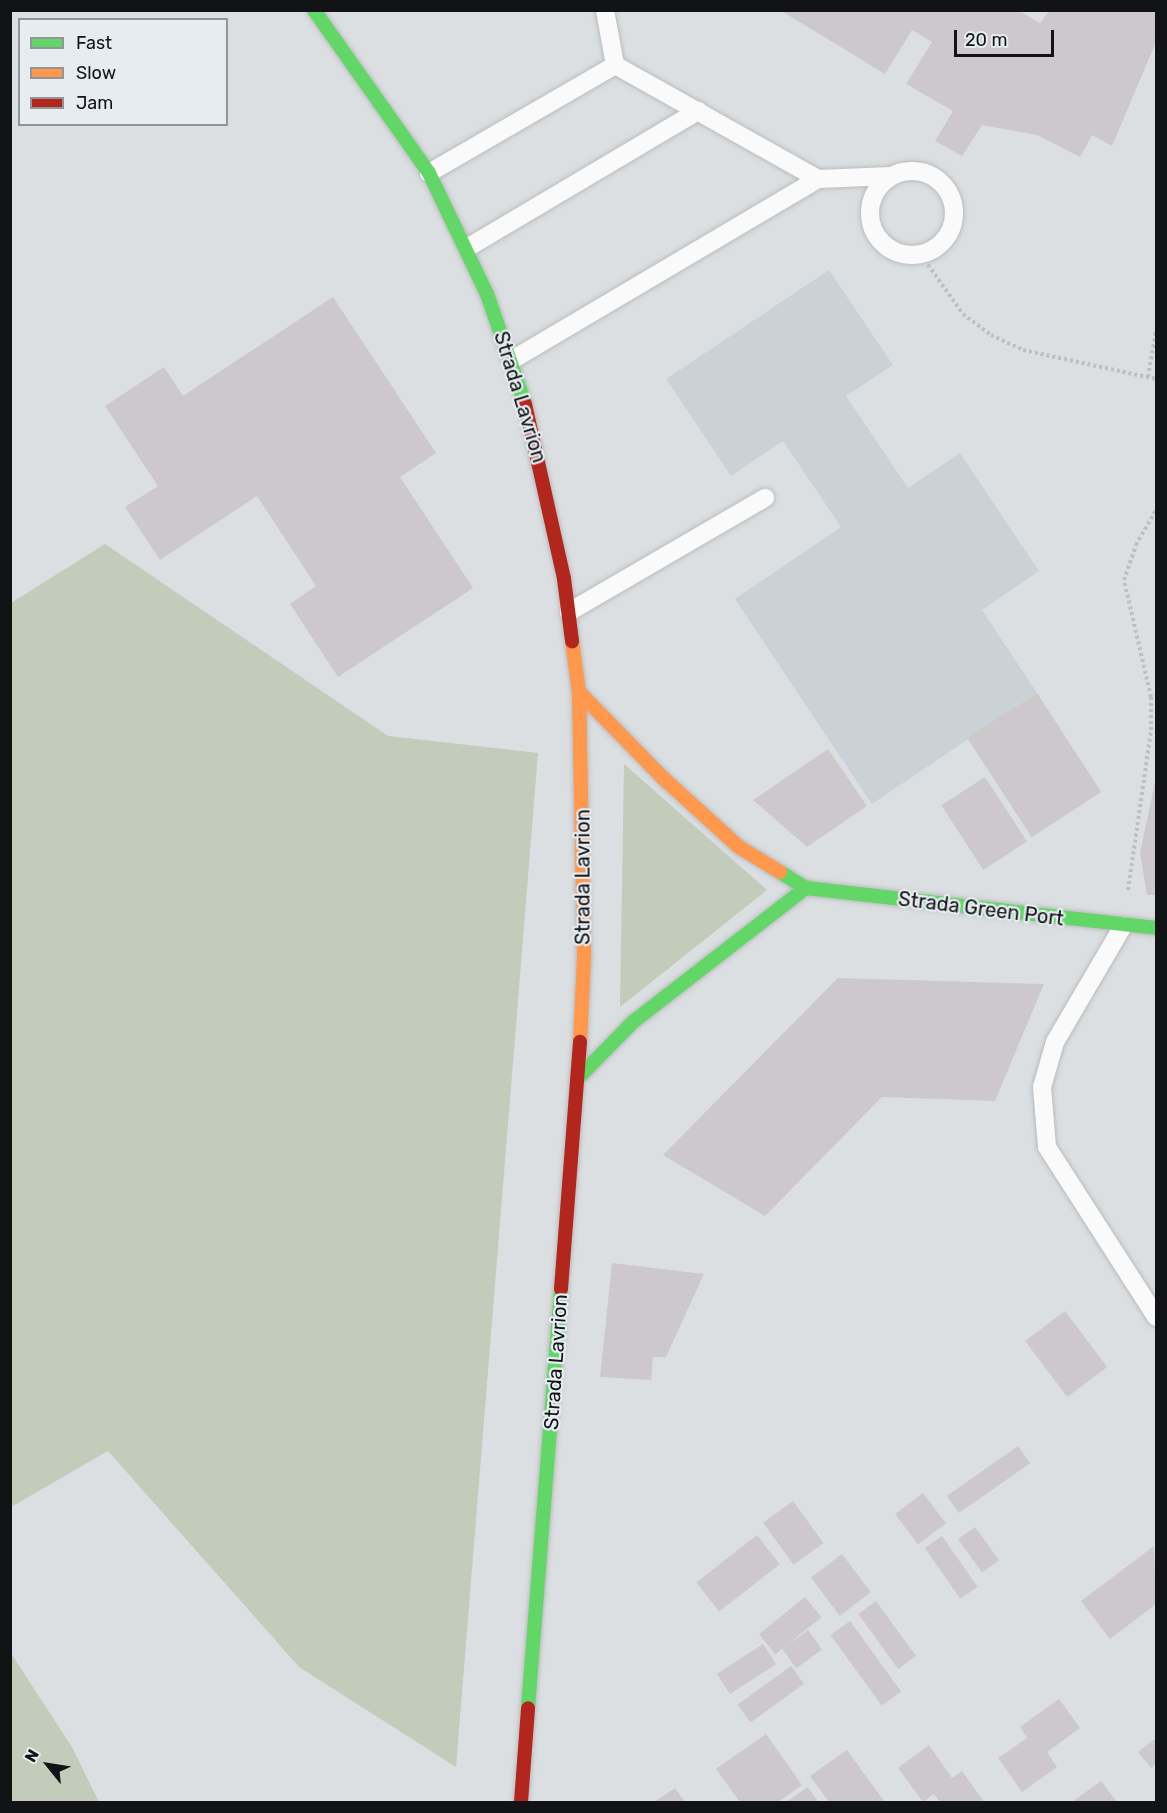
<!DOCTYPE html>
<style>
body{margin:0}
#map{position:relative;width:1167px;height:1813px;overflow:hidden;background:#dcdfe1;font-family:Rubik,sans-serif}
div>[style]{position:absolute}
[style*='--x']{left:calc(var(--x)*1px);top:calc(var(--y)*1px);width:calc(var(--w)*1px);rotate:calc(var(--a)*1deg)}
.built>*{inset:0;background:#cad2d7}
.green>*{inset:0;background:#c3cbba}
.building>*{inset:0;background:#cdc8cc;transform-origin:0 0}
.path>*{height:4px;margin-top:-2px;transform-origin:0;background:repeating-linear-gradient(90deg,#bfbfc0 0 3px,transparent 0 6px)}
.roads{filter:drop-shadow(0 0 2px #babdbe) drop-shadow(0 0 2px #babdbe)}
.lane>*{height:18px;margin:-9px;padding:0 9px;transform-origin:9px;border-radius:9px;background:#fafafa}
.lane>.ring{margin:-9px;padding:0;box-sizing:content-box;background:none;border:18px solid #fafafa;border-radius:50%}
.fast>*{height:14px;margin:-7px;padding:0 7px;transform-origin:7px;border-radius:7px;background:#63d668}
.slow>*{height:14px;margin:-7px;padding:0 7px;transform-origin:7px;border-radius:7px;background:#ff974d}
.jam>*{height:14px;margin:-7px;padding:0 7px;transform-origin:7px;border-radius:7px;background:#b3261e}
span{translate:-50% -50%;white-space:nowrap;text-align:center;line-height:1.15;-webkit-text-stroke:4.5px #e7ecf1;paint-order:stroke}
.street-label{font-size:20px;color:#111315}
.frame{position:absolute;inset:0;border:12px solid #111315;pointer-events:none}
.legend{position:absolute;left:18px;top:18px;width:210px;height:108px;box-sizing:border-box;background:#e7ecf1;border:2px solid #919599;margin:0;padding:8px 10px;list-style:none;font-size:18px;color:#111315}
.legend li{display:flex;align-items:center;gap:12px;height:30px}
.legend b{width:30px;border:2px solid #919599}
.north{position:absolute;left:18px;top:1735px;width:60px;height:60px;-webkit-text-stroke:4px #e7ecf1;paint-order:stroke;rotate:300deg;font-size:16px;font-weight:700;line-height:24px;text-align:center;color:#111315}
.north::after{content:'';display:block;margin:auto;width:21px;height:27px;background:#111315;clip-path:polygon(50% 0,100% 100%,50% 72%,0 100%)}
.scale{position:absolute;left:954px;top:30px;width:100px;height:27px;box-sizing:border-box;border:3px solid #111315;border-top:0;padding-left:8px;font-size:18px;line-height:21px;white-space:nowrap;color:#111315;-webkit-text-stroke:4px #e7ecf1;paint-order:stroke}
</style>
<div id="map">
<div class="built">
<i style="clip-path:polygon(829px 270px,893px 365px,846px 396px,908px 488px,960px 453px,1039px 571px,982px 610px,1037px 693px,872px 804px,735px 599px,841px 527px,783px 441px,731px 476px,666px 379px)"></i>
</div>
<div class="green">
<i style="clip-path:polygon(105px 544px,388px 736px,538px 753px,456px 1767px,299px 1667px,108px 1451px,11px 1507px,11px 603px)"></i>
<i style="clip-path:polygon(624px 764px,767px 890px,620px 1007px)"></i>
<i style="clip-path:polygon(10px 1652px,72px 1747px,99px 1802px,11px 1802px)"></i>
</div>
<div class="building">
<i style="clip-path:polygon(780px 10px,1018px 10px,1040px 23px,1050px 10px,1156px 10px,1156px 42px,1112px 146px,1092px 135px,1080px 157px,1037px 135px,982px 125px,962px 156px,935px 141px,953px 111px,906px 84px,932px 42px,912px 30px,885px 74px)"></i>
<i style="clip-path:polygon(333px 297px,436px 453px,400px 477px,473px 588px,338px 677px,290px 604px,316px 586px,257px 496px,160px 560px,125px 507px,158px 486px,105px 406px,164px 367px,183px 396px)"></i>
<i style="left:1037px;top:693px;width:118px;height:83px;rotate:57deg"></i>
<i style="clip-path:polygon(828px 749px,867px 806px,807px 847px,753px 800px)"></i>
<i style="left:985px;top:777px;width:77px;height:52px;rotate:57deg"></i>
<i style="clip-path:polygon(1156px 777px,1156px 895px,1147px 895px,1140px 853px)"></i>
<i style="clip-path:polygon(838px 978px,1044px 984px,995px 1101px,882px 1097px,765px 1216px,663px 1155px)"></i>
<i style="clip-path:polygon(612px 1263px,704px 1274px,666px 1357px,653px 1357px,651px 1380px,600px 1377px)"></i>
<i style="left:1065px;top:1311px;width:70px;height:50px;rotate:53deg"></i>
<i style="left:1018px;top:1446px;width:21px;height:87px;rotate:55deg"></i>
<i style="left:923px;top:1493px;width:38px;height:35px;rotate:53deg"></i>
<i style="left:793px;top:1501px;width:52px;height:37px;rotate:54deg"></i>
<i style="left:975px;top:1527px;width:41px;height:21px;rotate:54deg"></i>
<i style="left:757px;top:1535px;width:37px;height:77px;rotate:52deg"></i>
<i style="left:942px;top:1536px;width:62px;height:21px;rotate:55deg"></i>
<i style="clip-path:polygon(1154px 1546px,1156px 1604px,1110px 1639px,1081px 1601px)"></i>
<i style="left:842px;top:1554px;width:48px;height:39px;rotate:53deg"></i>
<i style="left:805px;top:1597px;width:26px;height:59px;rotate:51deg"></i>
<i style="left:876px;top:1601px;width:68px;height:22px;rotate:54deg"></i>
<i style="left:850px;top:1621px;width:87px;height:24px;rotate:54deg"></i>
<i style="left:808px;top:1630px;width:24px;height:32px;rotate:54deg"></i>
<i style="left:763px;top:1644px;width:24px;height:55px;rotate:57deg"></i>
<i style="left:791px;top:1666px;width:22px;height:66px;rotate:54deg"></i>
<i style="clip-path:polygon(1059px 1699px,1080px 1728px,1047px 1752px,1057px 1767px,1022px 1792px,998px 1758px,1027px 1738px,1020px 1727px)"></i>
<i style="clip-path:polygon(766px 1734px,802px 1785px,778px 1802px,740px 1802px,716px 1769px)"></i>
<i style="clip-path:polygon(1156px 1738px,1156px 1764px,1151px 1768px,1138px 1752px)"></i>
<i style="clip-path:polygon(929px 1745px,952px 1778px,962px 1771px,984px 1802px,940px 1802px,934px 1794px,923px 1802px,898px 1768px)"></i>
<i style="clip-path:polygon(847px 1750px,884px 1801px,882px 1802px,829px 1802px,810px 1776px)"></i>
<i style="clip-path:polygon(1101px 1781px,1117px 1802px,1072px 1802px)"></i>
<i style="clip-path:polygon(808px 1787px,818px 1802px,786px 1802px)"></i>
<i style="clip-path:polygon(675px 1788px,685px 1802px,654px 1802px)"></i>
</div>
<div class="path">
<i style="--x:921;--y:255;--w:72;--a:54.6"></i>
<i style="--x:963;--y:314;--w:35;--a:37"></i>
<i style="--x:991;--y:335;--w:35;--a:25"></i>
<i style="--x:1023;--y:350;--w:136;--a:12.3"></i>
<i style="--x:1148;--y:377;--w:48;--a:-80.3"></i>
<i style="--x:1128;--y:890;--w:162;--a:-81.8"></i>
<i style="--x:1151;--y:730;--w:33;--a:-90"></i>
<i style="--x:1151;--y:697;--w:120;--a:-103"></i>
<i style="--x:1124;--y:580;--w:37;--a:-71"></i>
<i style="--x:1136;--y:545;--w:40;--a:-60.3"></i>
</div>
<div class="roads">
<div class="lane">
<i style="--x:605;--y:10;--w:56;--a:79.7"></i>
<i style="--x:615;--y:65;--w:233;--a:29.3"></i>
<i class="ring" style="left:870px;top:171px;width:66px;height:66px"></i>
<i style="--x:429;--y:173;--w:215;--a:-30.1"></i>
<i style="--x:467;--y:248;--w:269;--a:-30.7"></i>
<i style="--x:512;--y:360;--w:356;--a:-30.6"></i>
<i style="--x:818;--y:179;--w:73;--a:-2.4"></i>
<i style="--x:569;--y:612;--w:227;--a:-30.2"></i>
<i style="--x:1123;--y:926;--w:134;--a:120.4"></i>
<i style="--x:1055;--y:1042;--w:47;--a:106.1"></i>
<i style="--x:1042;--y:1087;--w:60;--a:85.2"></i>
<i style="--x:1047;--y:1147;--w:202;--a:57.3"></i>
</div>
<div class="fast">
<i style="--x:314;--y:10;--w:199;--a:54.8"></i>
<i style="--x:429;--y:173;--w:134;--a:64.4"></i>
<i style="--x:487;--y:294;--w:116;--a:70.9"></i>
<i style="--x:780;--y:872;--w:31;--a:32"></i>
<i style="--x:806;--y:888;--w:352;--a:6.5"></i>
<i style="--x:578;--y:1078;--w:78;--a:-45.5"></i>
<i style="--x:633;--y:1022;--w:219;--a:-37.8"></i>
<i style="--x:528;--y:1708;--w:420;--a:-85.5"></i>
</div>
<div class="slow">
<i style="--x:572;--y:641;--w:51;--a:82.2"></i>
<i style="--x:579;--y:692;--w:266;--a:88.9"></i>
<i style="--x:584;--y:958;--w:84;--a:92.7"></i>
<i style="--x:579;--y:692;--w:119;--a:45.7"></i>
<i style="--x:662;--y:777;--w:104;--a:42.3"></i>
<i style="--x:739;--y:847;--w:48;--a:31.4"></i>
</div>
<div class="jam">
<i style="--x:525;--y:404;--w:179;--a:77.4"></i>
<i style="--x:564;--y:579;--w:63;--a:82.6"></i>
<i style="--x:561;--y:1289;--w:248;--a:-85.6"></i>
<i style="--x:521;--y:1802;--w:94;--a:-85.7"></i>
</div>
</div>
<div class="street-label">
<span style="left:520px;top:397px;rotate:73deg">Strada Lavrion</span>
<span style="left:583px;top:877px;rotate:-90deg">Strada Lavrion</span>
<span style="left:981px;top:909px;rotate:7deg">Strada Green Port</span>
<span style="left:556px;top:1362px;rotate:-86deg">Strada Lavrion</span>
</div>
<div class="frame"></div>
<ul class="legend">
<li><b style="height:8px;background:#63d668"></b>Fast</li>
<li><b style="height:8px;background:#ff974d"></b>Slow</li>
<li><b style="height:8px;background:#b3261e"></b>Jam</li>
</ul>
<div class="north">N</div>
<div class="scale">20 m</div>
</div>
